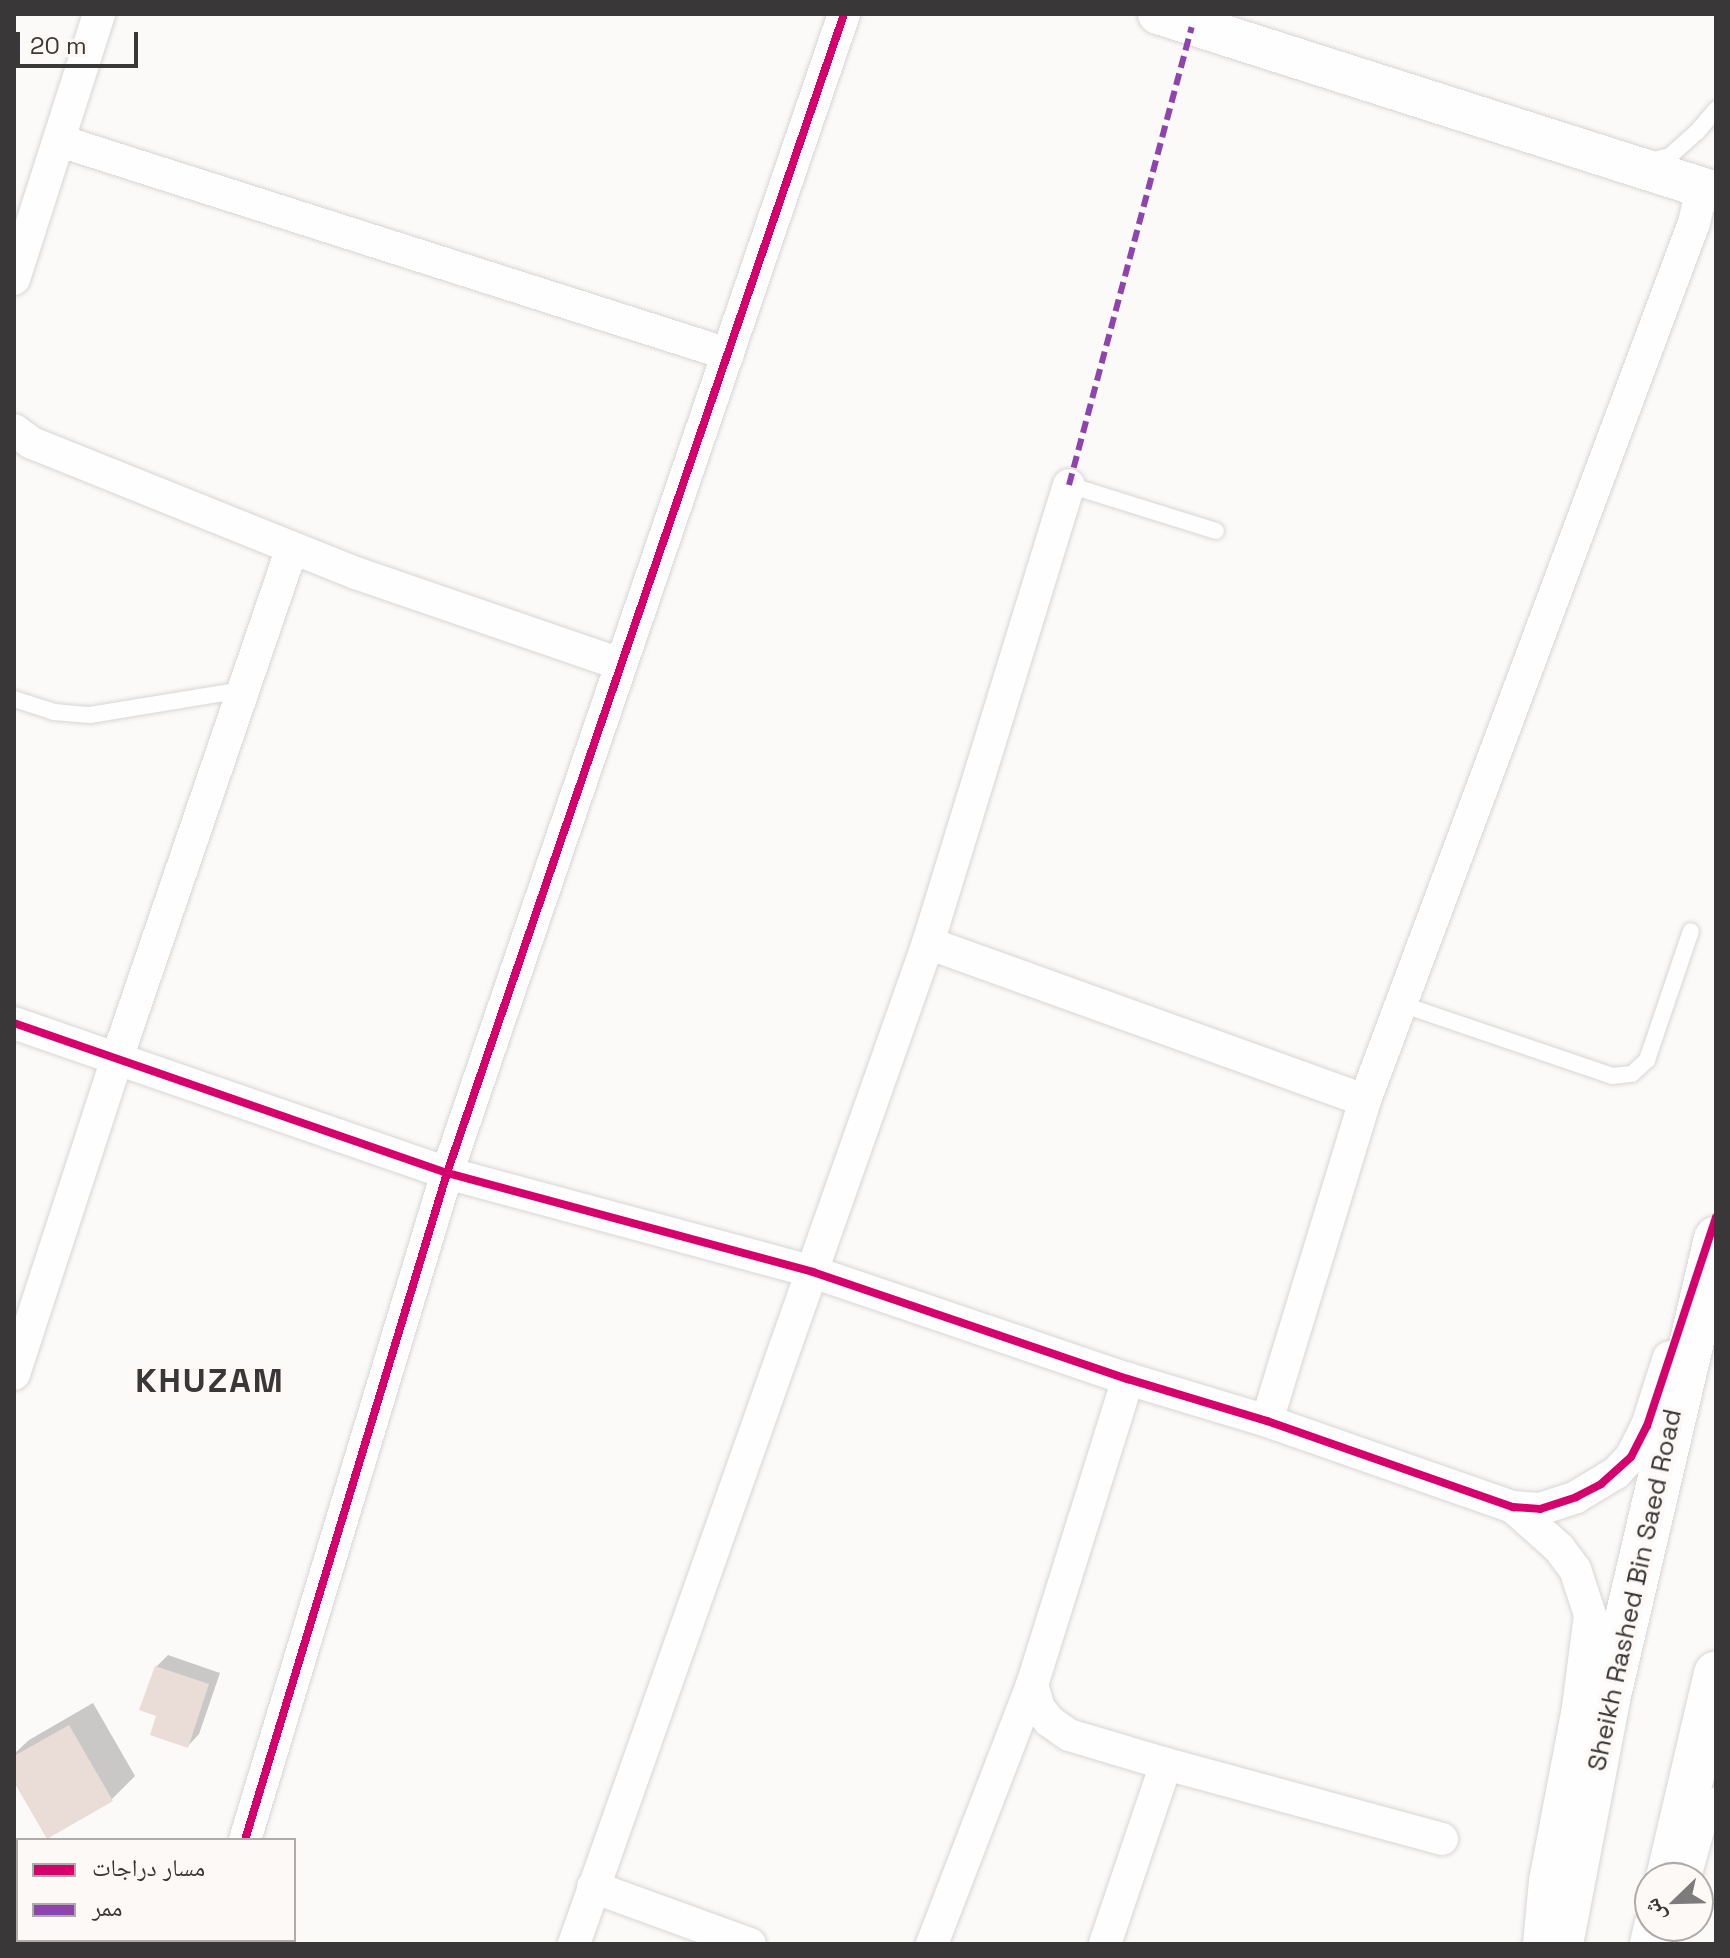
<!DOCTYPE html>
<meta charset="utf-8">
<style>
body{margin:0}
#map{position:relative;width:1730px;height:1958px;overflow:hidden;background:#fcfaf8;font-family:"Space Grotesk","Noto Naskh Arabic",sans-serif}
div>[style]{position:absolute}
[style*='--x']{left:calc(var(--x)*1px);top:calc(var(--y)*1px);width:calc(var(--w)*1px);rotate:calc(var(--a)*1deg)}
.shadow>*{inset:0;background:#0003}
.building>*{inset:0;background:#eadcd6}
.roads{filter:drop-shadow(0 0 2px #d7d6d5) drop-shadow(0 0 2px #d7d6d5)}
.service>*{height:16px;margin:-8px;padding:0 8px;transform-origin:8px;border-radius:8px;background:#fffefe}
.minor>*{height:32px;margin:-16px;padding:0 16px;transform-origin:16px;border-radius:16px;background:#fffefe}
.tertiary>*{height:40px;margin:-20px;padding:0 20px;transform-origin:20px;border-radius:20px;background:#fffefe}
.primary>*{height:44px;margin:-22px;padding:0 22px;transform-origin:22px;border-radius:22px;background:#fffefe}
.quiet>*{height:6px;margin-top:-3px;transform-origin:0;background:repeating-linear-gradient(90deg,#8e44ad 0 12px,transparent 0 18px)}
.cycleway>*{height:8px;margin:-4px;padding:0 4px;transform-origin:4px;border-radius:4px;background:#d6006c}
span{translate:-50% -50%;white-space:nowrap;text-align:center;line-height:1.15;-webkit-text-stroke:8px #fdf9f7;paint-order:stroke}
.street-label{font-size:26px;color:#393737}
.district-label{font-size:34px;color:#393737;font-weight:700;letter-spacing:2px}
.frame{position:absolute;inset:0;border:16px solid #393737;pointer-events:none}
.legend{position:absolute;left:16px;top:1838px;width:280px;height:104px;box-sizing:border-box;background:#fdf9f7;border:2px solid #afabaa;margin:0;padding:10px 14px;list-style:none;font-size:24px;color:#393737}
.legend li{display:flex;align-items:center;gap:16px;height:40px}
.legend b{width:40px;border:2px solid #afabaa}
.north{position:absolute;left:1634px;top:1862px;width:80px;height:80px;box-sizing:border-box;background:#fdf9f7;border:2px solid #afabaa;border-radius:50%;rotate:247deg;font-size:22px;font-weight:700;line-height:32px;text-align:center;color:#393737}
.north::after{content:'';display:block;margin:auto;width:28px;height:36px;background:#7d7b7b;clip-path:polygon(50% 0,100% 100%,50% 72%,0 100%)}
.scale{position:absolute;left:16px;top:32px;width:122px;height:36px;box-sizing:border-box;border:4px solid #393737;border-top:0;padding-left:10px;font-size:24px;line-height:28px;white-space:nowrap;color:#393737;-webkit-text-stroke:6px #fdf9f7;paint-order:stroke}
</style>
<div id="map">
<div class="shadow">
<i style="clip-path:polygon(168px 1655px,220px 1673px,199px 1734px,188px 1746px,156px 1667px)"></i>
<i style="clip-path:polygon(93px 1703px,135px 1776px,112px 1799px,48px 1837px,14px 1778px,14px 1754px,29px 1740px)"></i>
</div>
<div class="building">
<i style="clip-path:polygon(155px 1666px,209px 1684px,188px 1748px,150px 1735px,156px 1716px,139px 1710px)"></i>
<i style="clip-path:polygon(69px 1725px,113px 1801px,47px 1839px,14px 1782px,14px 1756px)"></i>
</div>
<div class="roads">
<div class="service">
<i style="--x:1650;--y:161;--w:21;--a:-14"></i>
<i style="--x:1670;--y:156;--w:36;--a:-42"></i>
<i style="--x:1697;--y:132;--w:30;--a:-50"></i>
<i style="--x:1069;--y:485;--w:154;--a:17.4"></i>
<i style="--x:14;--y:699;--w:42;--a:18"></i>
<i style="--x:54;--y:712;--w:36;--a:5"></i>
<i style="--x:90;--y:715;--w:155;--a:-9.3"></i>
<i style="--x:1401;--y:1004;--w:223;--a:18.8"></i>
<i style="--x:1612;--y:1076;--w:20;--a:-6"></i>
<i style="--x:1632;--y:1074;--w:21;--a:-43"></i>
<i style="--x:1647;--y:1060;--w:136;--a:-71.2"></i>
<i style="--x:1693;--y:1878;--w:86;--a:-74.5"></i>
</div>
<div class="minor">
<i style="--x:60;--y:141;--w:701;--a:17.69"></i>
<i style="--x:14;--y:279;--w:278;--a:-72.2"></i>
<i style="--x:14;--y:430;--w:22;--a:36"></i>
<i style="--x:32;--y:443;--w:349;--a:21.9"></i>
<i style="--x:356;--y:573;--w:280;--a:19"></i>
<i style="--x:928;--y:943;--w:464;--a:19.8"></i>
<i style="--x:14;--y:1023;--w:458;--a:19.1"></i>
<i style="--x:447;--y:1173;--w:379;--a:15.1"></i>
<i style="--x:813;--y:1272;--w:333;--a:18.8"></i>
<i style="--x:1128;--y:1379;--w:145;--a:16.8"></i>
<i style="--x:1267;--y:1421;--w:261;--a:19.3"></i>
<i style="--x:1513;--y:1507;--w:27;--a:4"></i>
<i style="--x:1540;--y:1509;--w:38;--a:-18"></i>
<i style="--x:1576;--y:1497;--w:47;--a:-31"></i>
<i style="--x:1616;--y:1473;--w:22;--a:-47"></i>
<i style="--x:1631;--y:1457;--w:35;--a:-63"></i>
<i style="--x:1647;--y:1426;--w:72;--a:-72.3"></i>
<i style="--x:14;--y:1374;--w:332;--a:-71.9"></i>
<i style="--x:117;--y:1058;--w:539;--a:-71.06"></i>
<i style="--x:1267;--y:1421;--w:336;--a:-73"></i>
<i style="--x:1365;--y:1100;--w:937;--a:-69.44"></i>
<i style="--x:1694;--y:223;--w:35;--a:-77"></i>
<i style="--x:1513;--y:1507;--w:62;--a:41.7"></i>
<i style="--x:1559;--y:1548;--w:26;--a:53"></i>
<i style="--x:1575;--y:1569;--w:48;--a:71.9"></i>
<i style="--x:1590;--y:1615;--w:94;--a:97.4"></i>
<i style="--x:1578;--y:1708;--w:176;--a:100.8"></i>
<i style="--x:1545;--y:1881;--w:63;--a:95.4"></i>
<i style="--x:1032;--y:1685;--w:24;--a:73"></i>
<i style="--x:1039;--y:1708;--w:16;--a:52"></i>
<i style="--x:1049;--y:1721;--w:24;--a:35"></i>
<i style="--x:1069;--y:1735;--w:101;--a:16.6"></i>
<i style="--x:245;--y:1840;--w:697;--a:-73.15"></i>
<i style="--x:447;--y:1173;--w:1225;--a:-71.09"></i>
<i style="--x:593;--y:1887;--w:167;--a:20"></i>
<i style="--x:214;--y:1944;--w:4;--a:-76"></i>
<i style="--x:574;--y:1944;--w:1062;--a:-70.52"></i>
<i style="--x:928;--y:943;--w:479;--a:-72.9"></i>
<i style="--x:932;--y:1944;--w:278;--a:-68.9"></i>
<i style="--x:1032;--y:1685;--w:321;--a:-72.6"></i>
<i style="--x:1105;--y:1944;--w:190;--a:-71.3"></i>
<i style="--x:1166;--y:1764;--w:286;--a:15.2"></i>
</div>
<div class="tertiary">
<i style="--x:1158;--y:14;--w:586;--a:17.69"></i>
</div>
<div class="primary">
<i style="--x:1668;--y:1878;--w:210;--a:-76.8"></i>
<i style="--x:1561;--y:1944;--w:249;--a:-79.1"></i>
<i style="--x:1608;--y:1699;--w:473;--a:-76.8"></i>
<i style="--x:1652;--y:1944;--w:18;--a:-77"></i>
</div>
</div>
<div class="quiet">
<i style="--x:1069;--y:485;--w:474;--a:-75"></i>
</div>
<div class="cycleway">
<i style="--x:14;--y:1023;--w:458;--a:19.1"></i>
<i style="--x:447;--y:1173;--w:379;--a:15.1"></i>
<i style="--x:813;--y:1272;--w:333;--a:18.8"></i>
<i style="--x:1128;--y:1379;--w:145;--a:16.8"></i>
<i style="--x:1267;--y:1421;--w:261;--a:19.3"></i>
<i style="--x:1513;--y:1507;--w:27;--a:4"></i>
<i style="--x:1540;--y:1509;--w:38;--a:-18"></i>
<i style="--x:1576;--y:1497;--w:28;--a:-27"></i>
<i style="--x:1601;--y:1484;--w:40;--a:-42"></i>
<i style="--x:1631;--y:1457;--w:35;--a:-63"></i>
<i style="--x:1647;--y:1426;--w:220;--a:-71.7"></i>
<i style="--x:245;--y:1840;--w:697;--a:-73.15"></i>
<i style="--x:447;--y:1173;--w:1225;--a:-71.09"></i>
</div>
<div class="street-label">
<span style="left:1635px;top:1590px;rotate:-78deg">Sheikh Rashed Bin Saed Road</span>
</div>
<div class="district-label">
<span style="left:210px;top:1381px">KHUZAM</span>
</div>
<div class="frame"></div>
<ul class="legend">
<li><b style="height:10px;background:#d6006c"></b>مسار دراجات</li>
<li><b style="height:10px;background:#8e44ad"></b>ممر</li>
</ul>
<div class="north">ش</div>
<div class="scale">20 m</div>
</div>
